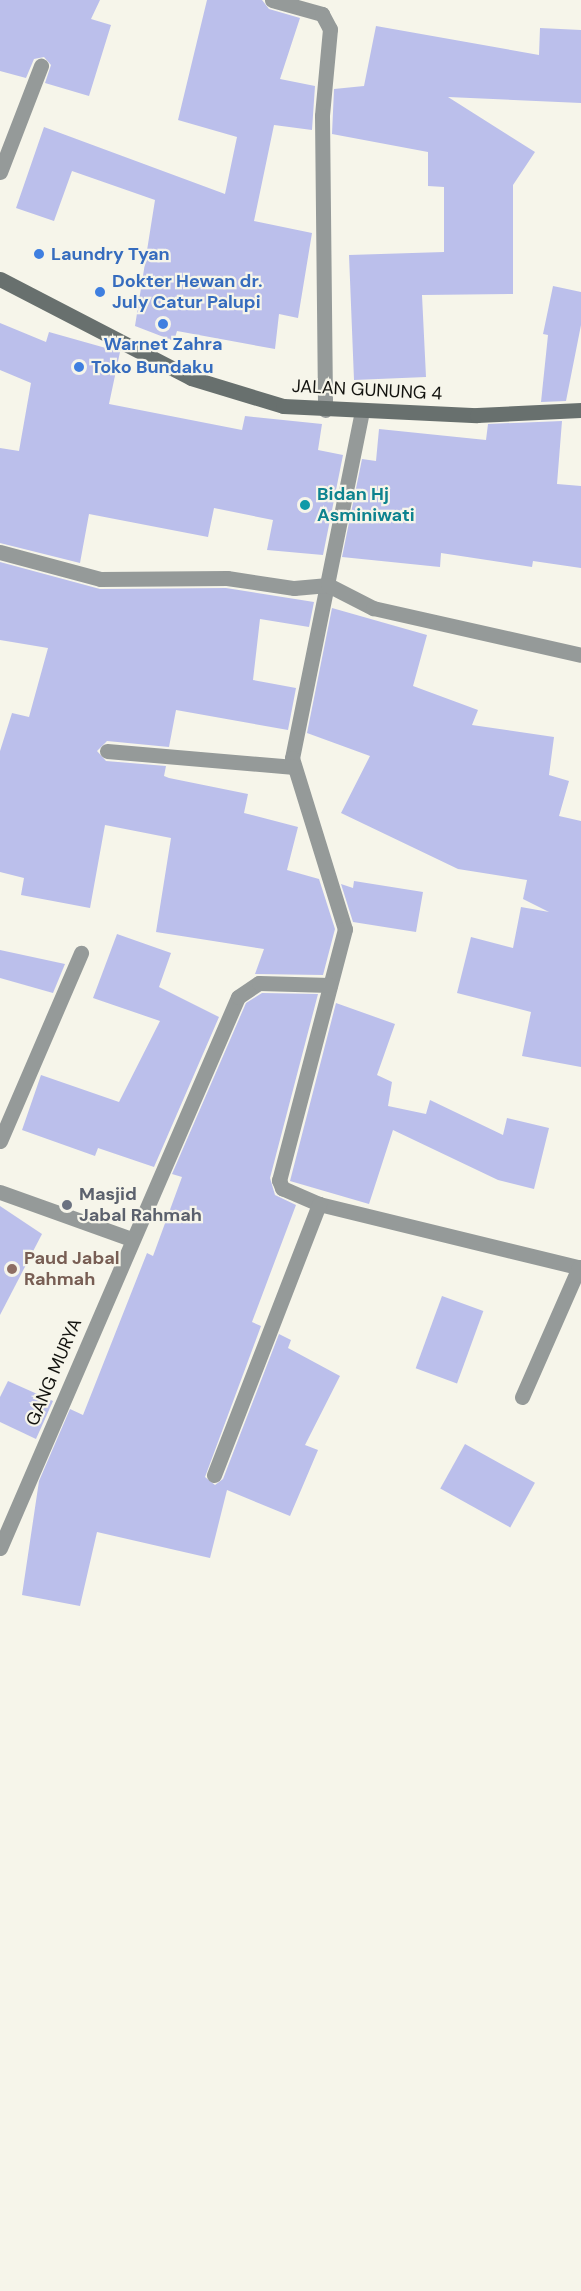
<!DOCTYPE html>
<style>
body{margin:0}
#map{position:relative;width:581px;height:2291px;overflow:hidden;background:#f6f5ea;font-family:"DM Sans",sans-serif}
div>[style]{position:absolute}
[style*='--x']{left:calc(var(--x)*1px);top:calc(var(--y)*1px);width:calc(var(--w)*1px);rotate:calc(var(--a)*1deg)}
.building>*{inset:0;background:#bbbfeb;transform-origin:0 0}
.street>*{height:15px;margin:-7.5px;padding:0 7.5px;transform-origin:7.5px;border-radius:7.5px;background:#959a99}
.secondary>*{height:15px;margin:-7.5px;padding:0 7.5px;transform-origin:7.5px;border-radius:7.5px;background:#68706e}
.dots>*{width:16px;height:16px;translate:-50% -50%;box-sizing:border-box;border:3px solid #f6f5ea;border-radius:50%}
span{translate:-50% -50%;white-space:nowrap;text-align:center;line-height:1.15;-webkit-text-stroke:4.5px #f6f5ea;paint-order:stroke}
.shop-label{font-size:18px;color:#366cbe;font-weight:700}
.left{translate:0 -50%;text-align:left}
.street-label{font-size:18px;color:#13130f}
.culture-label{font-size:18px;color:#0d838f;font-weight:700}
.worship-label{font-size:18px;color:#5b616d;font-weight:700}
.education-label{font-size:18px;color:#785e54;font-weight:700}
</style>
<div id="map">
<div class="building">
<i style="clip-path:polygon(0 0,100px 0,91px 19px,111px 25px,89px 96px,45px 83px,51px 65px,44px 57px,34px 59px,26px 78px,0 71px)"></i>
<i style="clip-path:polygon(207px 0,262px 0,269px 9px,300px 18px,280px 79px,315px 86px,312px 130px,274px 125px,254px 221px,312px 233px,298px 318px,279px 314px,275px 349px,177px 331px,174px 341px,135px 326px,155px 200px,72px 171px,54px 221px,16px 208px,44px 127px,225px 194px,237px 137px,178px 120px)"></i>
<i style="clip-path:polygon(376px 26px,539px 55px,540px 28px,581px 30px,581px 103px,448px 97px,535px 152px,513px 185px,513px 294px,422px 295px,426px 377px,354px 380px,349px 255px,444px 252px,444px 187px,428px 186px,428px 152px,332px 134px,334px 89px,364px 86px)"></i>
<i style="clip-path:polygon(553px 286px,581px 292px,581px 325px,566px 401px,541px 402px,548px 335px,543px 334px)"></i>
<i style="clip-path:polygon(0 323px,46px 342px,49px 332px,120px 352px,109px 404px,242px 430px,245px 416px,322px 424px,318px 450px,343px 455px,323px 555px,267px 550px,273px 520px,214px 508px,208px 537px,89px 514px,80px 563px,0 543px,0 448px,19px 451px,31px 383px,0 370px)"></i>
<i style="clip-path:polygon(562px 421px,557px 484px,581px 486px,581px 568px,533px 561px,532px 567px,441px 553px,440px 567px,342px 557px,362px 459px,376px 461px,379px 429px,486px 440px,488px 424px)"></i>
<i style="clip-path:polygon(0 562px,100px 589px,226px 588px,314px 602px,309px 627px,260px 619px,253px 680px,296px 688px,288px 730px,176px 710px,169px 747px,107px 741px,97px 751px,106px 761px,166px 766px,164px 776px,169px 778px,248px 794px,244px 813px,298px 827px,287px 870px,319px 879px,335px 929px,323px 975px,255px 974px,264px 949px,156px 932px,171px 838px,105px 825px,90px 908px,21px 895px,24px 878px,0 872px,0 751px,12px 713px,29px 717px,48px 648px,0 640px)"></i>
<i style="clip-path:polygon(332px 608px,427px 635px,413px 686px,478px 710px,472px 725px,554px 737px,549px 775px,569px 781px,559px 816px,581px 821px,581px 1067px,522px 1056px,531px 1012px,457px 993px,471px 937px,513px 948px,521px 907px,549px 912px,523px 899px,527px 880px,458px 869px,341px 813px,370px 756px,307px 733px)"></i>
<i style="clip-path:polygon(354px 881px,423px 892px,416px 932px,353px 922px,341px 884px,353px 888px)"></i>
<i style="clip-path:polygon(117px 934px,171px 953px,159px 987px,219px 1017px,154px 1167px,98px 1148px,95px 1156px,22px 1130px,41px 1075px,119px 1102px,160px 1021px,93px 998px)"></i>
<i style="clip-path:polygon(0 950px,65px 964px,53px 993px,0 978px)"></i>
<i style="clip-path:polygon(262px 993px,318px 994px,270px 1178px,275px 1195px,296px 1205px,252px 1322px,261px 1326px,205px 1477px,215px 1485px,223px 1479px,279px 1334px,291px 1340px,288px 1348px,340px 1376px,305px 1445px,318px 1450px,290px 1516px,227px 1490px,210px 1558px,97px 1532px,80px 1606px,22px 1595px,39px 1481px,70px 1409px,83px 1415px,147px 1253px,153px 1256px,182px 1177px,172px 1174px,246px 1003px)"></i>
<i style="clip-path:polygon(336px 1003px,395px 1024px,377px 1075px,392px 1082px,388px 1106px,426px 1114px,430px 1100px,503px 1135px,507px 1118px,549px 1128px,534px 1189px,498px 1180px,393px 1130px,369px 1204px,290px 1181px)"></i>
<i style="clip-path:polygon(0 1206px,42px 1234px,0 1315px)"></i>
<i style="left:442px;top:1296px;width:44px;height:77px;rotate:20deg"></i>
<i style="clip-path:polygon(8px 1381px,53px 1401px,36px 1439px,0 1422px,0 1397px)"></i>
<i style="left:465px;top:1444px;width:80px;height:51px;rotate:29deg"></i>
</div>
<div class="street">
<i style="--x:272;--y:0;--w:52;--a:15.6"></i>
<i style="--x:322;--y:14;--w:17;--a:62"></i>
<i style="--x:330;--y:29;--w:87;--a:95.3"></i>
<i style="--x:322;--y:116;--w:294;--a:89.4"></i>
<i style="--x:0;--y:172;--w:114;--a:-68.9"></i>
<i style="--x:362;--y:411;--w:354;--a:101.4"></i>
<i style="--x:292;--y:758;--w:179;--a:72.8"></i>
<i style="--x:345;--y:929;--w:260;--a:104.7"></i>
<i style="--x:279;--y:1180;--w:9;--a:69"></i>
<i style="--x:282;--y:1188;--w:40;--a:23.4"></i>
<i style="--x:319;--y:1204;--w:270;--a:13.7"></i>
<i style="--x:0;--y:552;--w:104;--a:15.1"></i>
<i style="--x:100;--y:579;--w:127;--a:-0.5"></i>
<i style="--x:227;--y:578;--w:68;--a:8.5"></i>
<i style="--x:294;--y:588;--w:34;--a:-5"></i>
<i style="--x:328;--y:585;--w:51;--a:27.1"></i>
<i style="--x:373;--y:608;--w:213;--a:12.7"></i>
<i style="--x:107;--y:751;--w:188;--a:4.9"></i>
<i style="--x:0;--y:1141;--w:205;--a:-66.7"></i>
<i style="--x:0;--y:1192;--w:139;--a:19.7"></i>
<i style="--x:522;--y:1397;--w:142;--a:-66.3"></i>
<i style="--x:214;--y:1475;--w:291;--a:-68.8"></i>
<i style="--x:0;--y:1548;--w:600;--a:-66.64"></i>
<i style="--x:238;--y:997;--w:25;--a:-34"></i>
<i style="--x:259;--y:983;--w:71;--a:1.6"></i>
</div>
<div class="secondary">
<i style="--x:0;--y:279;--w:215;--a:27.4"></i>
<i style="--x:191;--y:378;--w:96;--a:16.9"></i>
<i style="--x:283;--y:406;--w:194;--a:2.7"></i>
<i style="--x:477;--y:415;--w:104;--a:-2.8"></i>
</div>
<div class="dots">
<i style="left:39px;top:254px;background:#3f7fe0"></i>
<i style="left:100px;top:292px;background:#3f7fe0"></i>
<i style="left:163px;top:324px;background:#3f7fe0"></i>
<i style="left:79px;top:367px;background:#3f7fe0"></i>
<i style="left:305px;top:505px;background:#0f9aa8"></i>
<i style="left:67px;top:1205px;background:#6b7280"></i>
<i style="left:12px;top:1269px;background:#8d6e63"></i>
</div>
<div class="shop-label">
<span class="left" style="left:51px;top:254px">Laundry Tyan</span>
<span class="left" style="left:112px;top:292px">Dokter Hewan dr.<br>July Catur Palupi</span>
<span style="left:163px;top:344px">Warnet Zahra</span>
<span class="left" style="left:91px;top:367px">Toko Bundaku</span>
</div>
<div class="street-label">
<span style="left:367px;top:390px;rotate:3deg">JALAN GUNUNG 4</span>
<span style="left:54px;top:1372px;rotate:-67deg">GANG MURYA</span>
</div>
<div class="culture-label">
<span class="left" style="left:317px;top:505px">Bidan Hj<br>Asminiwati</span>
</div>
<div class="worship-label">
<span class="left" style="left:79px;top:1205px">Masjid<br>Jabal Rahmah</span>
</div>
<div class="education-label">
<span class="left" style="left:24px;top:1269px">Paud Jabal<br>Rahmah</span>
</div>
</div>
